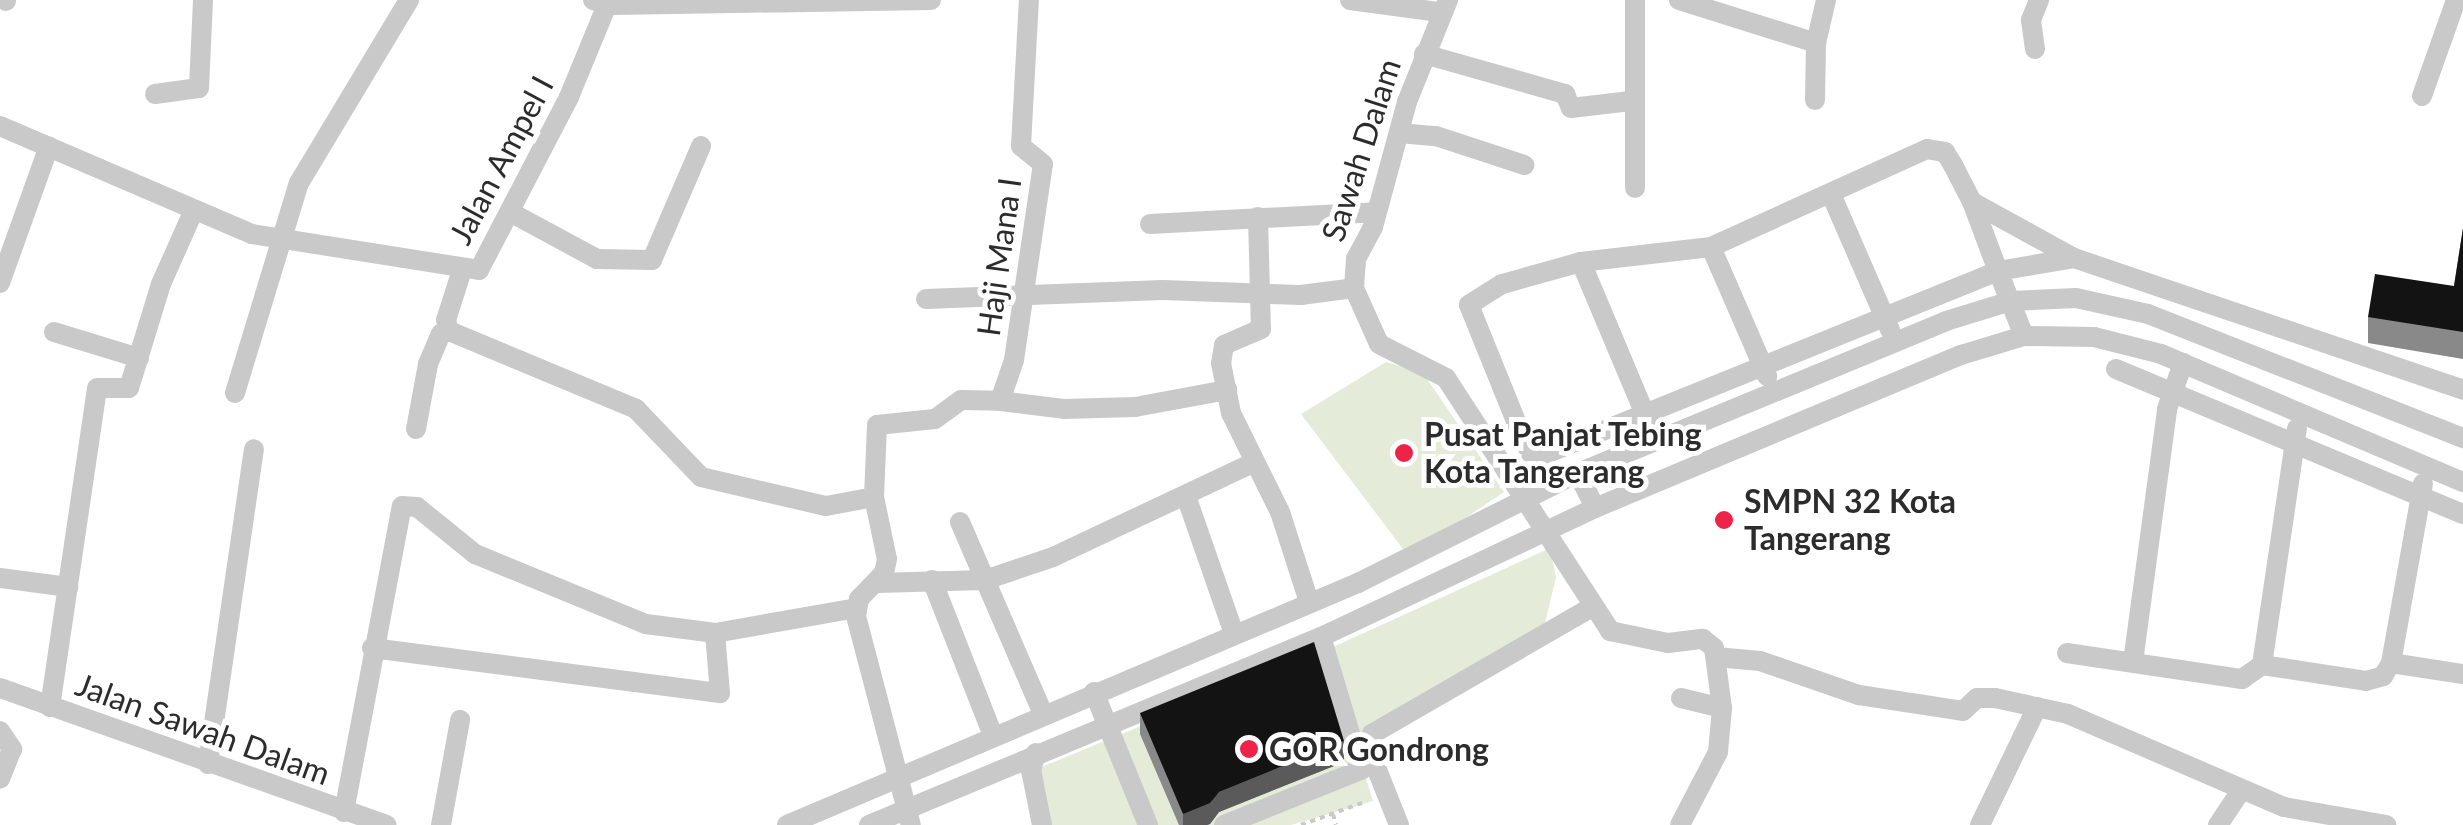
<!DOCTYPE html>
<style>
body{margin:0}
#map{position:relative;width:2463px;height:825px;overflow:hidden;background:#fff;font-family:Lato,sans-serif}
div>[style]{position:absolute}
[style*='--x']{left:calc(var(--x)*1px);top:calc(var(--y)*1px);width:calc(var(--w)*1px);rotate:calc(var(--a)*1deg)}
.green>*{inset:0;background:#e4ebd8}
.path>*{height:4px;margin-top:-2px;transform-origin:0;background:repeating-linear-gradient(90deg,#c9c9c9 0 5px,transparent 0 10px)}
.minor>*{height:20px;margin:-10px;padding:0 10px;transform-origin:10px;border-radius:10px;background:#c9c9c9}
.wall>*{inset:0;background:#898989}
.shaded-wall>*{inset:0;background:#5a5a5a}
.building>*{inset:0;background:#131313}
.dots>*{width:28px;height:28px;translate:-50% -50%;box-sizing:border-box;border:5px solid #fff;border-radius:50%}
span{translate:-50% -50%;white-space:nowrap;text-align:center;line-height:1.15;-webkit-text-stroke:10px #fff;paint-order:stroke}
.street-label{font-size:32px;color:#2c2c2c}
.poi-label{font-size:32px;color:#2c2c2c;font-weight:700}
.left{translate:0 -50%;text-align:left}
</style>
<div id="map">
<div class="green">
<i style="clip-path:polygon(1386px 362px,1423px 373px,1504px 492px,1452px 527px,1403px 549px,1301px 414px)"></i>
<i style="clip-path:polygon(1550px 548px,1556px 577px,1542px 636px,1354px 741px,1373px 801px,1291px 825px,1048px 825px,1032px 771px,1342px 643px)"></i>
</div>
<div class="path">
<i style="--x:1333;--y:814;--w:11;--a:75"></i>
<i style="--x:1301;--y:825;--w:65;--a:-19.8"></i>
</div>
<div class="minor">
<i style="--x:593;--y:0;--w:20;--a:15"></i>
<i style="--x:612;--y:5;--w:319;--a:-0.9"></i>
<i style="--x:1350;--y:0;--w:90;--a:7.7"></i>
<i style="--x:1448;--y:0;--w:110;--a:111.9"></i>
<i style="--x:1407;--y:102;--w:130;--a:105.2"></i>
<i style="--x:1373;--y:227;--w:36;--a:118"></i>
<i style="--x:1356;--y:259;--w:29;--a:94"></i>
<i style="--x:1354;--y:288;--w:61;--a:65.9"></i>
<i style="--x:1379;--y:344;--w:75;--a:26.9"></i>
<i style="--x:1446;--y:378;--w:302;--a:57"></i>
<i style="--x:1610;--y:631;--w:59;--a:11.7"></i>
<i style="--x:1668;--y:643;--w:35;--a:-7"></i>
<i style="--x:1703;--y:639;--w:14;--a:39"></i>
<i style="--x:1714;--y:648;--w:61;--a:82.4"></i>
<i style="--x:1722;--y:708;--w:44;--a:95.2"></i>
<i style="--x:1718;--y:752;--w:82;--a:117.5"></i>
<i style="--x:1635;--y:0;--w:188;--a:90"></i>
<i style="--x:1679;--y:0;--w:144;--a:17.4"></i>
<i style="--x:6;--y:1;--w:1;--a:-90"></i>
<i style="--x:2035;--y:49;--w:29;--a:-98"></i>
<i style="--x:2031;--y:20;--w:22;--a:-68"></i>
<i style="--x:1424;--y:54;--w:147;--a:15.8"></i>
<i style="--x:1565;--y:94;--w:15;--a:67"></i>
<i style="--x:1571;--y:108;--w:60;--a:-6.7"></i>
<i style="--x:155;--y:94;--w:44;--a:-7.8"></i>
<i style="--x:199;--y:88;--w:88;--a:-87.4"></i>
<i style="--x:2422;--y:96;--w:102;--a:-70.5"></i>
<i style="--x:1815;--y:100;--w:57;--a:-89"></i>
<i style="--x:1816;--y:43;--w:44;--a:-76.9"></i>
<i style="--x:0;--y:126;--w:274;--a:23.2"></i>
<i style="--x:252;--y:234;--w:230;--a:9"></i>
<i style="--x:479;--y:270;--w:195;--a:-62.5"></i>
<i style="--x:569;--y:97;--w:100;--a:-67.6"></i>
<i style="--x:1399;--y:133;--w:37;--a:5"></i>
<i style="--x:1436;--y:136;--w:93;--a:18.2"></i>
<i style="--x:1831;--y:194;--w:148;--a:66.5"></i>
<i style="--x:1974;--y:203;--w:114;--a:28.8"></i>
<i style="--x:2074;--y:258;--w:411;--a:18.7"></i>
<i style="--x:510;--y:212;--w:99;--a:28.4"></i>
<i style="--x:597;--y:259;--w:55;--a:1"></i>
<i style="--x:652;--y:260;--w:124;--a:-66.7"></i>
<i style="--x:1258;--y:217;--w:112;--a:88.5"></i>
<i style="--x:1261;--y:329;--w:40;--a:156.6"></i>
<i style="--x:1224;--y:345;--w:18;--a:99"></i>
<i style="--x:1221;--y:363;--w:51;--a:78.7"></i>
<i style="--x:1231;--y:413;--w:110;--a:63.7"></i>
<i style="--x:1280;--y:512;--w:95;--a:72.1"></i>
<i style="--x:1150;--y:224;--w:226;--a:-3"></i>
<i style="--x:1711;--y:247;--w:141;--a:66.5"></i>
<i style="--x:1581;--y:262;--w:178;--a:67.2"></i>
<i style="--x:462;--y:270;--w:52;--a:107.7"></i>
<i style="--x:446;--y:320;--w:11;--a:75"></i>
<i style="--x:449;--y:331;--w:203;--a:22.6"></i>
<i style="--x:636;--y:409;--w:94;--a:46.3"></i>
<i style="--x:701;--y:477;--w:128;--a:13.1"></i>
<i style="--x:826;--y:506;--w:49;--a:-10.6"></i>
<i style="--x:874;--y:497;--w:72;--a:-87.6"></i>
<i style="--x:877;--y:425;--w:58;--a:-5.9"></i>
<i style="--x:935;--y:419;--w:32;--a:-36"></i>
<i style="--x:961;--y:400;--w:39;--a:1"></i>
<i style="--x:1000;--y:401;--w:43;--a:-71.1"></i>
<i style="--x:1014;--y:360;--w:198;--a:-81.6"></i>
<i style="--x:1043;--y:164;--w:28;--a:-141"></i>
<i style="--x:1021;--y:146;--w:146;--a:-86.9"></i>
<i style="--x:0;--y:283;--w:145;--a:-70.3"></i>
<i style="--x:926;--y:299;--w:237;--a:-2.2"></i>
<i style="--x:1163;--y:290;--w:138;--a:2.1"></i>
<i style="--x:1301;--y:295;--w:53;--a:-7.5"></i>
<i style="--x:54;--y:332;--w:89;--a:17"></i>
<i style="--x:2024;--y:336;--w:70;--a:-111.8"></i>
<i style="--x:1998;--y:271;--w:74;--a:-110.6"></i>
<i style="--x:1972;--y:202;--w:42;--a:-117.2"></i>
<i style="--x:1953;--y:165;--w:15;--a:-122"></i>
<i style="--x:1945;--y:152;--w:18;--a:-171"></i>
<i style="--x:1927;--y:149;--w:237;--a:155.6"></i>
<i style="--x:1711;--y:247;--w:131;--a:173.4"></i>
<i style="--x:1581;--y:262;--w:82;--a:164.4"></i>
<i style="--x:1502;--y:284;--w:39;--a:148"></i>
<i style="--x:1469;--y:305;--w:147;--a:68"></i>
<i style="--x:1524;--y:441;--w:13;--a:61"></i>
<i style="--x:1530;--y:452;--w:13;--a:13"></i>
<i style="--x:1543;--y:455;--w:491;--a:-22"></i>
<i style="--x:1998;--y:271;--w:77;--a:-9.7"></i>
<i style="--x:2116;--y:369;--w:376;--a:22.7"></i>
<i style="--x:235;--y:393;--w:220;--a:-73.1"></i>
<i style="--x:299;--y:183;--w:214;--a:-59"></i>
<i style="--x:1000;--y:401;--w:64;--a:7.1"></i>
<i style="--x:1064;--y:409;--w:71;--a:-1.6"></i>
<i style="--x:1135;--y:407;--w:94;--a:-10.5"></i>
<i style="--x:416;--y:429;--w:66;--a:-79.5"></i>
<i style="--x:428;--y:364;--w:33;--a:-67"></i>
<i style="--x:441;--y:334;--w:9;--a:-21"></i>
<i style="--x:1578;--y:473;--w:39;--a:64"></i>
<i style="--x:1186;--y:496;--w:143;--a:70.8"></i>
<i style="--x:874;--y:497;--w:63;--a:78.2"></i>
<i style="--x:887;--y:559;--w:14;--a:102"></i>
<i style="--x:884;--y:573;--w:36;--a:134"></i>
<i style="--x:859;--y:599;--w:17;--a:100"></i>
<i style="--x:856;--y:616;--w:216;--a:75.3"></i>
<i style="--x:960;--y:522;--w:209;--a:66.6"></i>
<i style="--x:0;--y:578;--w:69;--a:7.5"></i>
<i style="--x:932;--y:580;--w:168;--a:68.6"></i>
<i style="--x:877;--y:583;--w:108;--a:-1.6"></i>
<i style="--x:985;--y:580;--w:72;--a:-18.7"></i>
<i style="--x:1053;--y:557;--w:223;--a:-25.2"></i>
<i style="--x:372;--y:648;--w:351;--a:7.4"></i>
<i style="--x:720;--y:693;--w:60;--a:-94.8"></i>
<i style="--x:2067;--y:653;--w:177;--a:8.5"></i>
<i style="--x:2242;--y:679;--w:24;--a:-35"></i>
<i style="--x:2262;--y:665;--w:105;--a:8.7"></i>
<i style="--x:2366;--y:681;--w:18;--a:-16"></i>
<i style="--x:2383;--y:676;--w:15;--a:-58"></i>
<i style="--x:2391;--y:663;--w:73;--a:8.7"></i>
<i style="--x:1716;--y:657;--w:44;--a:5.2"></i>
<i style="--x:1760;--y:661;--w:105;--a:19"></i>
<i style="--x:1859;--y:695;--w:105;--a:8.7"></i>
<i style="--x:1963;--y:711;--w:19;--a:-43"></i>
<i style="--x:1977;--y:698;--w:18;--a:0"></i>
<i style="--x:1995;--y:698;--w:75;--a:12.4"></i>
<i style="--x:2068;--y:714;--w:235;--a:23.3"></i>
<i style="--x:2284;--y:807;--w:104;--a:10"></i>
<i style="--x:2133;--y:662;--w:255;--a:-82.3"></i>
<i style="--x:2167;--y:409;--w:49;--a:-70.8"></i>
<i style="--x:2391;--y:663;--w:182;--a:-79.9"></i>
<i style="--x:2262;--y:665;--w:239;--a:-81.6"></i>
<i style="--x:0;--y:688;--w:410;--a:19.5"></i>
<i style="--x:1094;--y:692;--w:144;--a:67.9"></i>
<i style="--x:1681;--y:698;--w:42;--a:13.7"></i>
<i style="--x:50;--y:707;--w:322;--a:-81.6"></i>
<i style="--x:97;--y:388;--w:32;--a:0"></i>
<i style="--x:129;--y:388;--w:109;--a:-72.9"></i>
<i style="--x:161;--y:284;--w:81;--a:-66"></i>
<i style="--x:0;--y:731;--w:22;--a:56"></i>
<i style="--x:12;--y:749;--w:32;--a:112"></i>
<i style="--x:1036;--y:753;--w:18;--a:106"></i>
<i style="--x:1031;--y:770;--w:56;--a:78.7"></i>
<i style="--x:208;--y:764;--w:318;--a:-81.7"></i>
<i style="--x:344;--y:812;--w:311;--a:-79.3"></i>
<i style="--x:402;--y:506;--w:15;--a:4"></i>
<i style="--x:417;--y:507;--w:75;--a:39"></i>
<i style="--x:475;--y:554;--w:185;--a:22.3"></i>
<i style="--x:646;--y:624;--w:70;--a:7.4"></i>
<i style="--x:715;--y:633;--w:144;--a:-10"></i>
<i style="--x:441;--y:825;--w:107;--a:-79.7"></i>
<i style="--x:787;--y:825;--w:620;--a:-22.97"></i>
<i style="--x:1358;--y:583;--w:246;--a:-26.6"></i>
<i style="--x:1578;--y:473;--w:398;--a:-22.4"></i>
<i style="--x:1946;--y:321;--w:68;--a:-17.1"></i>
<i style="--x:2011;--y:301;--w:65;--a:-2.6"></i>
<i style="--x:2076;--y:298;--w:74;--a:12.5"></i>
<i style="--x:2148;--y:314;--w:339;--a:21.5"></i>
<i style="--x:869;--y:825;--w:490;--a:-22.6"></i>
<i style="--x:1321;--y:637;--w:303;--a:-25.2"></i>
<i style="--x:1595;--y:508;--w:397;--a:-22.7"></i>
<i style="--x:1961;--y:355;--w:66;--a:-16.8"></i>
<i style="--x:2024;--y:336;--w:70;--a:0.8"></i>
<i style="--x:2094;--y:337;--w:69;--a:14.2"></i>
<i style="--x:2161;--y:354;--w:328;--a:23"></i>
<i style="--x:1224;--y:825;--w:148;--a:-21.9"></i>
<i style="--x:1361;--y:770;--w:139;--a:-106.7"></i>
<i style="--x:1399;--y:825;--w:84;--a:-111.7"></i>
<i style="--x:1368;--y:747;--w:14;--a:-73"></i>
<i style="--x:1372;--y:734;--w:256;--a:-30"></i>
<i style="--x:1980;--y:825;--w:131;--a:-64.2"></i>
<i style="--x:2218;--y:825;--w:43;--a:-56.3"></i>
</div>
<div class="wall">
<i style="clip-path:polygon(2463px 228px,2463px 359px,2368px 343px,2368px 317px,2454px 286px)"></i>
<i style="clip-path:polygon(1140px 713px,1344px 762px,1219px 812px,1210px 824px,1207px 825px,1179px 825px,1140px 734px)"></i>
</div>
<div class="shaded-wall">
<i style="clip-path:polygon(1344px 741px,1344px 762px,1219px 812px,1210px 824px,1207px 825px,1183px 825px,1183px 814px,1219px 792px)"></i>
</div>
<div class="building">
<i style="clip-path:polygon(2463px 228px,2463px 332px,2368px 317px,2375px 274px,2454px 286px)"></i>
<i style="clip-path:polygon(1314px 642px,1344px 741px,1219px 792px,1210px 803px,1183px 814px,1140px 713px)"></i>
</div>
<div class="dots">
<i style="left:1404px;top:453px;background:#ed2348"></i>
<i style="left:1724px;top:520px;background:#ed2348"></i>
<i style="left:1249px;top:749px;background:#ed2348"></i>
</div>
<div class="street-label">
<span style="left:1361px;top:150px;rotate:-72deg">Sawah Dalam</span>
<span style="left:501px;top:160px;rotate:-62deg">Jalan Ampel I</span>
<span style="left:999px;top:257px;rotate:-82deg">Haji Mana I</span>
<span style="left:203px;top:729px;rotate:20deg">Jalan Sawah Dalam</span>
</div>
<div class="poi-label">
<span class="left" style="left:1424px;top:453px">Pusat Panjat Tebing<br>Kota Tangerang</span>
<span class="left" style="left:1744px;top:520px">SMPN 32 Kota<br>Tangerang</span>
<span class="left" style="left:1269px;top:749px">GOR Gondrong</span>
</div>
</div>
